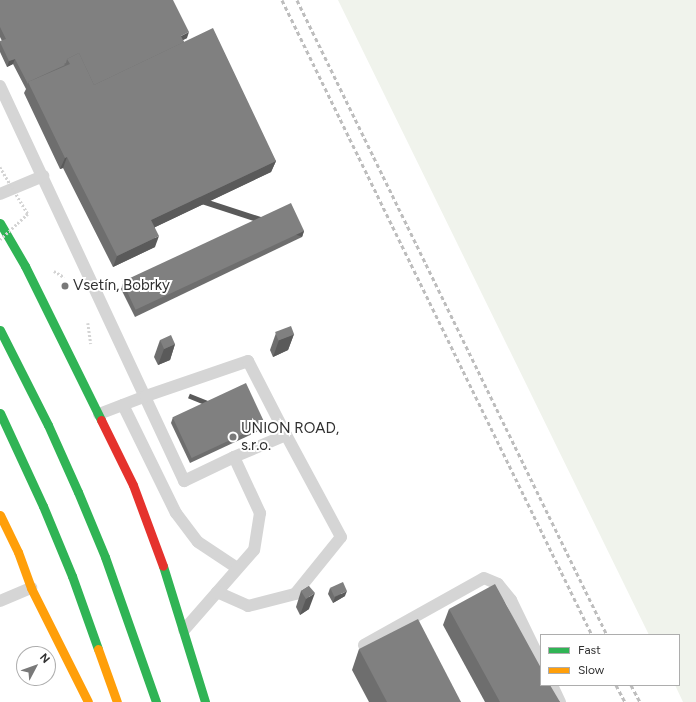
<!DOCTYPE html>
<meta charset="utf-8">
<style>
body{margin:0}
#map{position:relative;width:696px;height:702px;overflow:hidden;background:#fff;font-family:Figtree,sans-serif}
div>[style]{position:absolute}
[style*='--x']{left:calc(var(--x)*1px);top:calc(var(--y)*1px);width:calc(var(--w)*1px);rotate:calc(var(--a)*1deg)}
.green>*{inset:0;background:#f0f3ec}
.path>*{height:2.5px;margin-top:-1.25px;transform-origin:0;background:repeating-linear-gradient(90deg,#d4d4d4 0 2px,transparent 0 4px)}
.lane>*{height:12px;margin:-6px;padding:0 6px;transform-origin:6px;border-radius:6px;background:#d5d5d5}
.fast>*{height:9px;margin:-4.5px;padding:0 4.5px;transform-origin:4.5px;border-radius:4.5px;background:#30b455}
.slow>*{height:9px;margin:-4.5px;padding:0 4.5px;transform-origin:4.5px;border-radius:4.5px;background:#ff9f0a}
.jam>*{height:9px;margin:-4.5px;padding:0 4.5px;transform-origin:4.5px;border-radius:4.5px;background:#e5322d}
.rail>*{height:3px;margin-top:-1.5px;transform-origin:0;background:repeating-linear-gradient(90deg,#bdbdbd 0 4px,transparent 0 7px)}
.path-bridge>*{height:2.5px;margin-top:-1.25px;transform-origin:0;background:repeating-linear-gradient(90deg,#d4d4d4 0 2px,transparent 0 4px)}
.wall>*{inset:0;background:#6e6e6e}
.shaded-wall>*{inset:0;background:#5a5a5a;transform-origin:0 0}
.building>*{inset:0;background:#808080;transform-origin:0 0}
.dots>*{width:11px;height:11px;translate:-50% -50%;box-sizing:border-box;border:2px solid #fff;border-radius:50%}
span{translate:-50% -50%;white-space:nowrap;text-align:center;line-height:1.15;-webkit-text-stroke:4px #fff;paint-order:stroke}
.poi-label{font-size:15px;color:#313131}
.left{translate:0 -50%;text-align:left}
.legend{position:absolute;left:540px;top:634px;width:140px;height:52px;box-sizing:border-box;background:#fff;border:1px solid #adadad;margin:0;padding:5px 7px;list-style:none;font-size:12px;color:#313131}
.legend li{display:flex;align-items:center;gap:8px;height:20px}
.legend b{width:20px;border:1px solid #adadad}
.north{position:absolute;left:16px;top:646px;width:40px;height:40px;box-sizing:border-box;background:#fff;border:1px solid #adadad;border-radius:50%;rotate:49deg;font-size:11px;font-weight:700;line-height:16px;text-align:center;color:#313131}
.north::after{content:'';display:block;margin:auto;width:14px;height:18px;background:#797979;clip-path:polygon(50% 0,100% 100%,50% 72%,0 100%)}
</style>
<div id="map">
<div class="green">
<i style="clip-path:polygon(338px 0,696px 0,696px 702px,683px 702px,675px 685px,679px 685px,679px 635px,649px 635px)"></i>
</div>
<div class="path">
<i style="--x:54;--y:271;--w:12;--a:31"></i>
<i style="--x:88;--y:323;--w:21;--a:82"></i>
</div>
<div class="lane">
<i style="--x:0;--y:86;--w:436;--a:65"></i>
<i style="--x:184;--y:481;--w:55;--a:-25.6"></i>
<i style="--x:0;--y:194;--w:47;--a:-22.7"></i>
<i style="--x:123;--y:405;--w:120;--a:63.9"></i>
<i style="--x:176;--y:513;--w:36;--a:53"></i>
<i style="--x:198;--y:542;--w:47;--a:33.7"></i>
<i style="--x:99;--y:414;--w:50;--a:-21"></i>
<i style="--x:146;--y:396;--w:108;--a:-18.9"></i>
<i style="--x:248;--y:361;--w:83;--a:62.8"></i>
<i style="--x:286;--y:435;--w:56;--a:157.1"></i>
<i style="--x:234;--y:457;--w:62;--a:65.1"></i>
<i style="--x:260;--y:513;--w:37;--a:99"></i>
<i style="--x:254;--y:550;--w:106;--a:131.2"></i>
<i style="--x:217;--y:592;--w:34;--a:24"></i>
<i style="--x:248;--y:606;--w:49;--a:-14.3"></i>
<i style="--x:295;--y:594;--w:73;--a:-51.1"></i>
<i style="--x:341;--y:537;--w:116;--a:-118.3"></i>
<i style="--x:0;--y:601;--w:34;--a:-23"></i>
<i style="--x:364;--y:645;--w:137;--a:-29.2"></i>
<i style="--x:484;--y:578;--w:15;--a:23"></i>
<i style="--x:498;--y:584;--w:21;--a:51"></i>
<i style="--x:511;--y:600;--w:69;--a:64.2"></i>
<i style="--x:552;--y:685;--w:19;--a:65"></i>
</div>
<div class="fast">
<i style="--x:0;--y:223;--w:50;--a:59.8"></i>
<i style="--x:25;--y:266;--w:172;--a:63.7"></i>
<i style="--x:0;--y:330;--w:106;--a:63.2"></i>
<i style="--x:48;--y:425;--w:73;--a:65.9"></i>
<i style="--x:78;--y:492;--w:70;--a:67.4"></i>
<i style="--x:105;--y:557;--w:154;--a:70.6"></i>
<i style="--x:0;--y:413;--w:102;--a:65.2"></i>
<i style="--x:43;--y:506;--w:76;--a:67.5"></i>
<i style="--x:72;--y:576;--w:77;--a:70.4"></i>
<i style="--x:163;--y:566;--w:142;--a:72.8"></i>
</div>
<div class="slow">
<i style="--x:0;--y:515;--w:41;--a:64.1"></i>
<i style="--x:18;--y:552;--w:38;--a:70"></i>
<i style="--x:31;--y:588;--w:127;--a:63.4"></i>
<i style="--x:98;--y:649;--w:56;--a:70.3"></i>
</div>
<div class="jam">
<i style="--x:101;--y:420;--w:72;--a:63.8"></i>
<i style="--x:133;--y:485;--w:86;--a:69.7"></i>
</div>
<div class="rail">
<i style="--x:282;--y:0;--w:707;--a:63.98"></i>
<i style="--x:297;--y:0;--w:707;--a:63.98"></i>
<i style="--x:616;--y:685;--w:19;--a:62"></i>
<i style="--x:631;--y:685;--w:19;--a:62"></i>
</div>
<div class="path-bridge">
<i style="--x:0;--y:167;--w:55;--a:59.2"></i>
<i style="--x:28;--y:214;--w:38;--a:137"></i>
</div>
<div class="wall">
<i style="clip-path:polygon(0 0,187px 38px,183px 40px,184px 42px,276px 161px,271px 172px,155px 227px,155px 247px,113px 267px,63px 168px,60px 169px,24px 93px,26px 89px,13px 64px,7px 67px,0 52px,0 42px,2px 41px,0 37px)"></i>
<i style="clip-path:polygon(304px 231px,302px 237px,135px 317px,121px 289px,123px 283px)"></i>
<i style="clip-path:polygon(276px 333px,294px 334px,288px 350px,273px 357px,270px 350px)"></i>
<i style="clip-path:polygon(160px 340px,175px 344px,170px 360px,158px 365px,154px 357px)"></i>
<i style="clip-path:polygon(173px 417px,265px 424px,263px 429px,190px 463px,171px 423px)"></i>
<i style="clip-path:polygon(309px 586px,309px 609px,300px 615px,296px 607px,301px 591px)"></i>
<i style="clip-path:polygon(330px 588px,345px 596px,333px 603px,328px 594px)"></i>
<i style="clip-path:polygon(449px 609px,560px 702px,485px 702px,443px 625px)"></i>
<i style="clip-path:polygon(359px 649px,461px 702px,369px 702px,352px 670px)"></i>
</div>
<div class="shaded-wall">
<i style="clip-path:polygon(189px 32px,187px 38px,179px 42px,181px 36px)"></i>
<i style="clip-path:polygon(15px 59px,13px 64px,7px 67px,9px 61px)"></i>
<i style="clip-path:polygon(67px 157px,63px 168px,60px 169px,65px 158px)"></i>
<i style="clip-path:polygon(276px 161px,271px 172px,147px 231px,151px 220px)"></i>
<i style="left:304px;top:231px;width:6px;height:185px;rotate:108deg"></i>
<i style="clip-path:polygon(159px 236px,155px 247px,113px 267px,117px 256px)"></i>
<i style="clip-path:polygon(294px 334px,288px 350px,273px 357px,279px 340px)"></i>
<i style="clip-path:polygon(175px 344px,170px 360px,158px 365px,164px 349px)"></i>
<i style="left:265px;top:424px;width:5px;height:81px;rotate:112deg"></i>
<i style="clip-path:polygon(347px 591px,345px 596px,333px 603px,335px 597px)"></i>
<i style="clip-path:polygon(315px 593px,309px 609px,300px 615px,306px 599px)"></i>
</div>
<div class="building">
<i style="clip-path:polygon(0 0,173px 0,189px 32px,181px 36px,184px 42px,94px 85px,79px 53px,67px 59px,66px 63px,64px 64px,65px 65px,28px 82px,28px 84px,15px 59px,9px 61px,0 42px,0 41px,6px 39px,0 27px)"></i>
<i style="clip-path:polygon(213px 28px,276px 161px,151px 220px,159px 236px,117px 256px,67px 157px,65px 158px,28px 82px,70px 64px,67px 59px,79px 53px,94px 85px)"></i>
<i style="left:291px;top:203px;width:31px;height:186px;rotate:65deg"></i>
<i style="left:291px;top:326px;width:9px;height:17px;rotate:69deg"></i>
<i style="left:171px;top:335px;width:10px;height:12px;rotate:66deg"></i>
<i style="left:246px;top:383px;width:45px;height:81px;rotate:65deg"></i>
<i style="left:343px;top:582px;width:10px;height:14px;rotate:66deg"></i>
<i style="clip-path:polygon(495px 584px,541px 668px,541px 685px,550px 685px,560px 702px,500px 702px,449px 609px)"></i>
<i style="clip-path:polygon(309px 586px,315px 593px,306px 599px,301px 591px)"></i>
<i style="clip-path:polygon(418px 619px,461px 702px,387px 702px,359px 649px)"></i>
</div>
<div class="dots">
<i style="left:65px;top:286px;background:#797979"></i>
<i style="left:233px;top:437px;background:#797979"></i>
</div>
<div class="poi-label">
<span class="left" style="left:73px;top:286px">Vsetín, Bobrky</span>
<span class="left" style="left:241px;top:437px">UNION ROAD,<br>s.r.o.</span>
</div>
<ul class="legend">
<li><b style="height:5px;background:#30b455"></b>Fast</li>
<li><b style="height:5px;background:#ff9f0a"></b>Slow</li>
</ul>
<div class="north">N</div>
</div>
